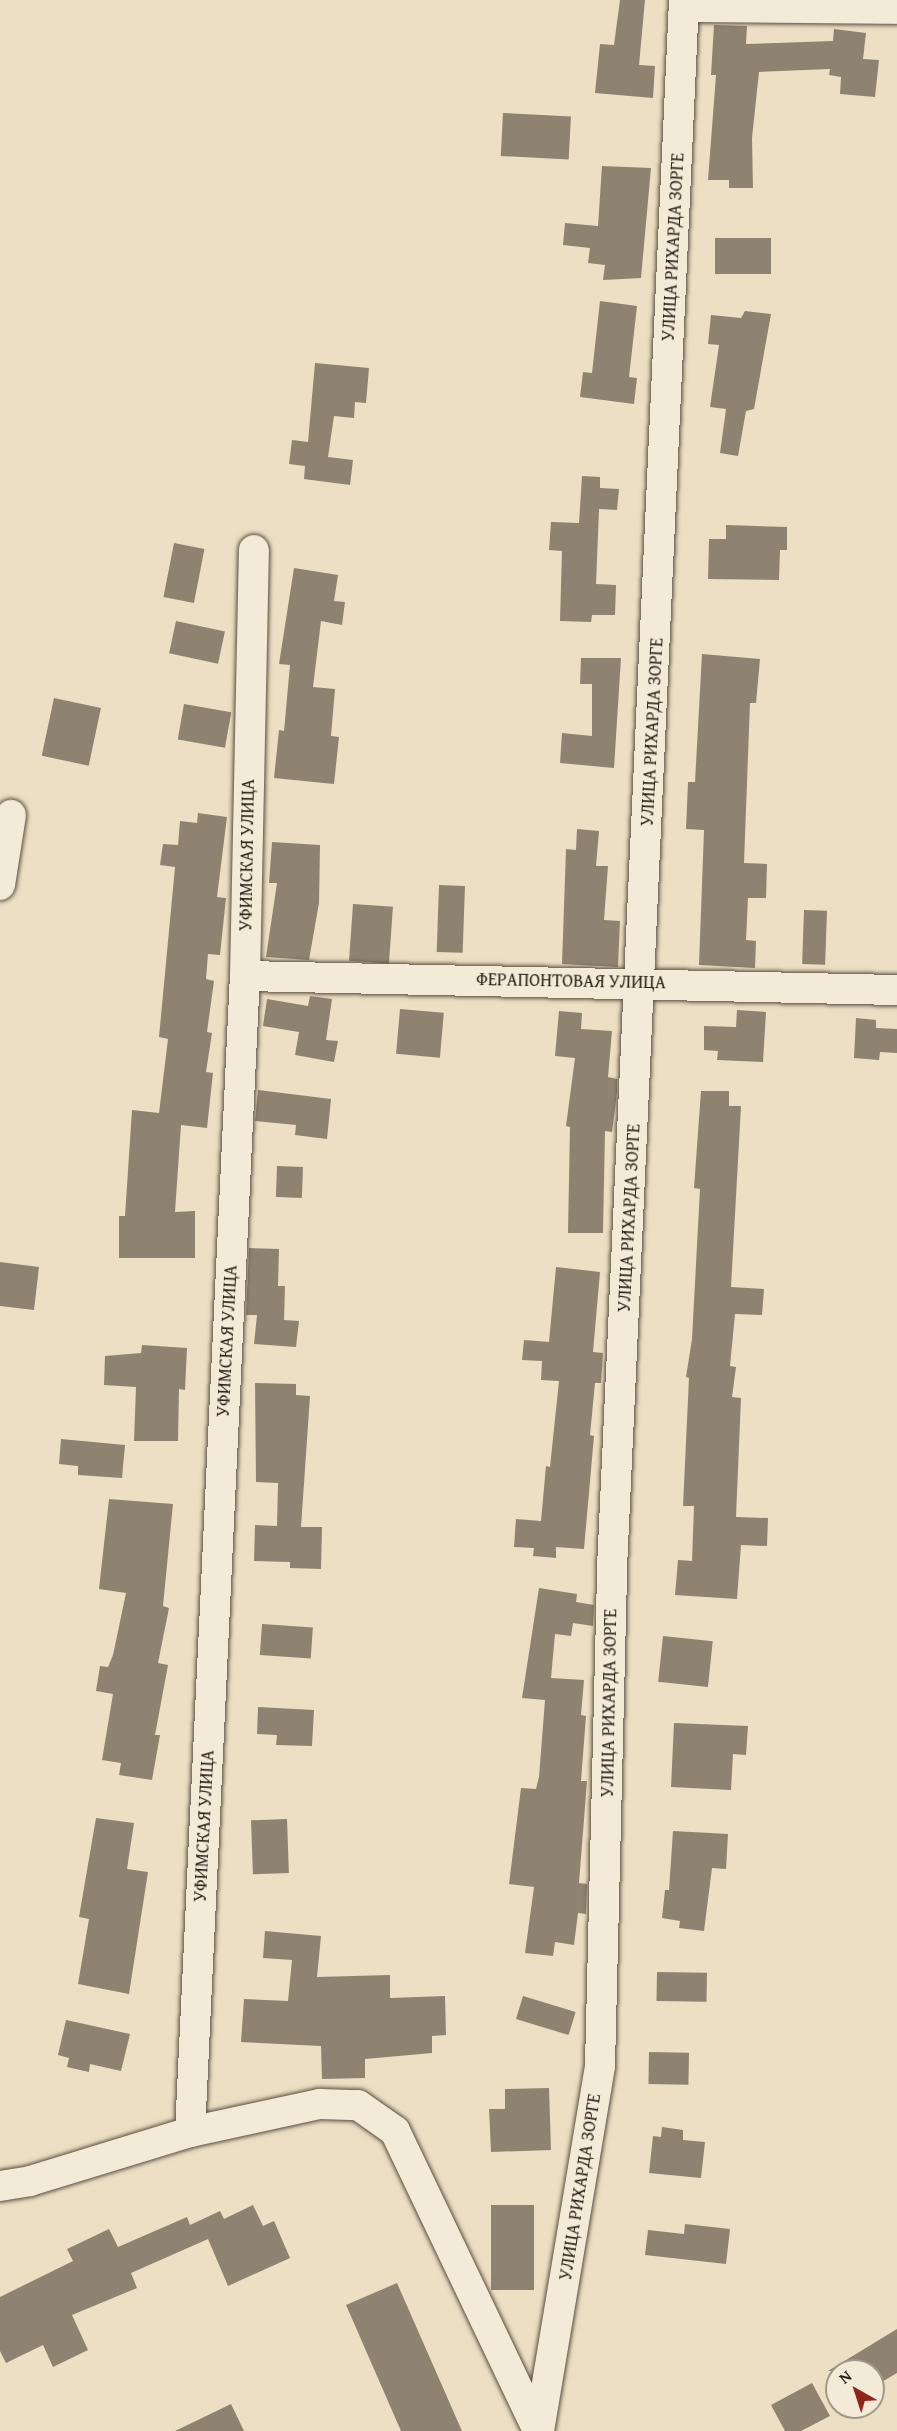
<!DOCTYPE html>
<meta charset="utf-8">
<style>
body{margin:0}
#map{position:relative;width:897px;height:2431px;overflow:hidden;background:#ecdfc3;font-family:"Gentium Book Plus",serif}
div>[style]{position:absolute}
[style*='--x']{left:calc(var(--x)*1px);top:calc(var(--y)*1px);width:calc(var(--w)*1px);rotate:calc(var(--a)*1deg)}
.building>*{inset:0;background:#8e8370;transform-origin:0 0}
.roads{filter:drop-shadow(0 0 2px #594f41) drop-shadow(0 0 2px #594f41)}
.minor>*{height:30px;margin:-15px;padding:0 15px;transform-origin:15px;border-radius:15px;background:#f3ead8}
span{translate:-50% -50%;white-space:nowrap;text-align:center;line-height:1.15;-webkit-text-stroke:4.5px #f3ead8;paint-order:stroke}
.street-label{font-size:18px;color:#281f16}
.north{position:absolute;left:825px;top:2359px;width:60px;height:60px;box-sizing:border-box;background:#f3ead8;border:2px solid #a2998a;border-radius:50%;rotate:321deg;font-size:16px;font-weight:700;line-height:24px;text-align:center;color:#281f16}
.north::after{content:'';display:block;margin:auto;width:21px;height:27px;background:#8f2418;clip-path:polygon(50% 0,100% 100%,50% 72%,0 100%)}
</style>
<div id="map">
<div class="building">
<i style="clip-path:polygon(620px 0,645px 0,639px 65px,655px 66px,653px 98px,595px 93px,600px 44px,614px 45px)"></i>
<i style="clip-path:polygon(714px 25px,747px 26px,746px 44px,833px 41px,834px 29px,866px 33px,863px 59px,879px 60px,875px 97px,840px 94px,841px 77px,829px 75px,830px 69px,759px 72px,752px 138px,753px 188px,729px 188px,729px 180px,708px 180px,716px 75px,711px 75px)"></i>
<i style="left:503px;top:113px;width:68px;height:43px;rotate:3deg"></i>
<i style="clip-path:polygon(602px 166px,651px 168px,641px 278px,603px 280px,605px 265px,588px 263px,590px 248px,563px 245px,565px 223px,598px 226px)"></i>
<i style="left:771px;top:238px;width:36px;height:56px;rotate:90deg"></i>
<i style="clip-path:polygon(600px 301px,637px 306px,629px 377px,637px 378px,634px 404px,580px 397px,583px 372px,592px 373px)"></i>
<i style="clip-path:polygon(745px 311px,771px 314px,754px 409px,746px 411px,738px 456px,720px 453px,726px 409px,710px 407px,719px 345px,708px 344px,711px 315px,741px 318px)"></i>
<i style="clip-path:polygon(315px 363px,369px 368px,366px 403px,355px 402px,354px 418px,334px 416px,328px 457px,353px 460px,350px 485px,304px 479px,305px 466px,289px 464px,292px 440px,308px 442px)"></i>
<i style="clip-path:polygon(582px 476px,600px 477px,600px 488px,619px 489px,617px 510px,599px 509px,596px 584px,616px 585px,615px 615px,592px 615px,591px 622px,560px 621px,562px 551px,549px 550px,551px 522px,579px 523px)"></i>
<i style="clip-path:polygon(726px 525px,787px 527px,787px 550px,780px 550px,779px 580px,708px 579px,709px 539px,726px 539px)"></i>
<i style="left:174px;top:543px;width:31px;height:55px;rotate:11deg"></i>
<i style="clip-path:polygon(294px 568px,338px 575px,334px 601px,345px 602px,342px 625px,321px 621px,313px 687px,335px 689px,331px 736px,339px 737px,334px 784px,274px 778px,279px 730px,284px 731px,290px 665px,279px 664px)"></i>
<i style="left:176px;top:621px;width:50px;height:33px;rotate:12deg"></i>
<i style="clip-path:polygon(702px 654px,760px 659px,756px 703px,750px 703px,744px 863px,767px 864px,766px 898px,748px 898px,746px 940px,756px 941px,755px 968px,699px 965px,704px 830px,686px 829px,688px 782px,695px 782px)"></i>
<i style="clip-path:polygon(581px 658px,621px 658px,614px 768px,560px 763px,562px 733px,592px 736px,592px 684px,580px 684px)"></i>
<i style="left:54px;top:698px;width:48px;height:59px;rotate:12deg"></i>
<i style="left:184px;top:704px;width:48px;height:36px;rotate:10deg"></i>
<i style="clip-path:polygon(198px 813px,227px 817px,217px 897px,226px 898px,220px 955px,208px 954px,206px 979px,214px 981px,207px 1032px,212px 1033px,206px 1072px,213px 1073px,207px 1128px,181px 1125px,175px 1212px,195px 1211px,195px 1258px,119px 1258px,119px 1216px,125px 1216px,132px 1110px,159px 1113px,168px 1039px,159px 1037px,175px 867px,160px 865px,163px 844px,178px 845px,180px 821px,197px 823px)"></i>
<i style="clip-path:polygon(577px 829px,599px 831px,596px 866px,608px 866px,604px 920px,620px 921px,618px 967px,562px 964px,566px 849px,576px 850px)"></i>
<i style="clip-path:polygon(272px 842px,320px 845px,319px 903px,309px 960px,266px 957px,277px 883px,269px 883px)"></i>
<i style="left:439px;top:885px;width:26px;height:67px;rotate:2deg"></i>
<i style="left:353px;top:904px;width:40px;height:57px;rotate:4deg"></i>
<i style="left:804px;top:910px;width:23px;height:54px;rotate:2deg"></i>
<i style="clip-path:polygon(310px 996px,332px 999px,326px 1040px,338px 1041px,334px 1062px,295px 1055px,299px 1032px,263px 1026px,267px 999px,308px 1006px)"></i>
<i style="left:400px;top:1009px;width:44px;height:45px;rotate:5deg"></i>
<i style="clip-path:polygon(737px 1010px,766px 1012px,763px 1062px,717px 1060px,718px 1051px,704px 1050px,704px 1026px,736px 1027px)"></i>
<i style="clip-path:polygon(559px 1011px,582px 1013px,581px 1029px,612px 1031px,608px 1077px,617px 1079px,617px 1093px,612px 1132px,605px 1131px,603px 1233px,568px 1233px,570px 1127px,566px 1126px,575px 1058px,555px 1056px)"></i>
<i style="clip-path:polygon(856px 1018px,876px 1020px,876px 1028px,897px 1029px,897px 1053px,880px 1052px,879px 1060px,854px 1058px)"></i>
<i style="clip-path:polygon(258px 1090px,331px 1099px,327px 1139px,295px 1135px,296px 1125px,255px 1121px)"></i>
<i style="clip-path:polygon(701px 1091px,729px 1091px,729px 1106px,741px 1106px,731px 1287px,764px 1289px,762px 1315px,735px 1314px,730px 1366px,736px 1367px,732px 1397px,741px 1398px,736px 1517px,768px 1518px,767px 1546px,741px 1545px,737px 1599px,675px 1595px,678px 1560px,692px 1561px,694px 1506px,683px 1506px,689px 1378px,686px 1377px,692px 1339px,700px 1189px,694px 1188px)"></i>
<i style="left:277px;top:1166px;width:26px;height:31px;rotate:2deg"></i>
<i style="clip-path:polygon(249px 1248px,279px 1249px,278px 1286px,285px 1286px,284px 1320px,299px 1321px,296px 1347px,254px 1344px,257px 1315px,246px 1315px)"></i>
<i style="clip-path:polygon(0 1262px,39px 1267px,34px 1310px,0 1306px)"></i>
<i style="clip-path:polygon(556px 1267px,600px 1272px,593px 1352px,603px 1353px,601px 1383px,595px 1383px,590px 1435px,594px 1436px,584px 1549px,556px 1547px,556px 1558px,533px 1556px,534px 1548px,514px 1547px,516px 1519px,541px 1521px,546px 1466px,550px 1467px,559px 1381px,541px 1380px,542px 1361px,522px 1360px,524px 1340px,549px 1342px)"></i>
<i style="clip-path:polygon(142px 1345px,187px 1348px,185px 1390px,179px 1389px,178px 1441px,134px 1441px,136px 1387px,104px 1385px,105px 1356px,141px 1353px)"></i>
<i style="clip-path:polygon(255px 1383px,296px 1384px,296px 1395px,310px 1396px,301px 1527px,322px 1527px,321px 1569px,290px 1568px,290px 1562px,254px 1561px,255px 1525px,277px 1526px,278px 1483px,256px 1482px)"></i>
<i style="clip-path:polygon(61px 1439px,125px 1445px,122px 1478px,78px 1475px,78px 1466px,59px 1464px)"></i>
<i style="clip-path:polygon(109px 1499px,173px 1504px,163px 1606px,169px 1608px,158px 1663px,168px 1665px,155px 1735px,160px 1735px,152px 1780px,119px 1775px,121px 1763px,102px 1760px,113px 1694px,96px 1691px,100px 1666px,108px 1667px,113px 1655px,126px 1593px,99px 1589px)"></i>
<i style="clip-path:polygon(539px 1588px,577px 1594px,576px 1602px,594px 1605px,593px 1626px,573px 1623px,571px 1636px,555px 1634px,551px 1678px,584px 1680px,581px 1715px,586px 1716px,581px 1781px,587px 1781px,579px 1883px,587px 1884px,586px 1914px,578px 1913px,574px 1945px,555px 1942px,553px 1956px,525px 1953px,534px 1887px,509px 1884px,521px 1788px,536px 1789px,539px 1777px,545px 1700px,522px 1698px)"></i>
<i style="left:262px;top:1624px;width:51px;height:31px;rotate:4deg"></i>
<i style="left:663px;top:1636px;width:50px;height:46px;rotate:6deg"></i>
<i style="clip-path:polygon(258px 1707px,314px 1710px,312px 1746px,276px 1745px,277px 1735px,257px 1734px)"></i>
<i style="clip-path:polygon(674px 1723px,748px 1726px,746px 1755px,733px 1754px,731px 1790px,671px 1787px)"></i>
<i style="clip-path:polygon(96px 1818px,134px 1823px,127px 1869px,148px 1872px,129px 1994px,78px 1984px,89px 1919px,79px 1917px)"></i>
<i style="left:287px;top:1819px;width:54px;height:36px;rotate:88deg"></i>
<i style="clip-path:polygon(673px 1831px,728px 1834px,726px 1869px,712px 1868px,704px 1931px,679px 1928px,680px 1921px,662px 1918px,665px 1890px,669px 1890px)"></i>
<i style="clip-path:polygon(265px 1931px,321px 1936px,317px 1977px,390px 1975px,390px 1998px,445px 1996px,446px 2035px,432px 2036px,432px 2053px,365px 2059px,365px 2078px,322px 2079px,321px 2046px,241px 2042px,244px 1999px,288px 2001px,292px 1960px,263px 1958px)"></i>
<i style="left:657px;top:1972px;width:50px;height:29px;rotate:1deg"></i>
<i style="left:523px;top:1996px;width:55px;height:24px;rotate:17deg"></i>
<i style="clip-path:polygon(66px 2020px,130px 2034px,121px 2071px,90px 2064px,89px 2072px,67px 2067px,69px 2058px,58px 2055px)"></i>
<i style="left:649px;top:2052px;width:40px;height:32px;rotate:1deg"></i>
<i style="clip-path:polygon(549px 2088px,551px 2150px,491px 2152px,489px 2109px,505px 2109px,505px 2089px)"></i>
<i style="clip-path:polygon(662px 2127px,683px 2130px,683px 2140px,705px 2142px,701px 2178px,649px 2173px,653px 2136px,661px 2137px)"></i>
<i style="clip-path:polygon(253px 2205px,263px 2226px,274px 2221px,290px 2258px,228px 2286px,208px 2239px,131px 2273px,137px 2288px,72px 2315px,88px 2350px,53px 2367px,43px 2345px,6px 2363px,0 2351px,0 2297px,73px 2261px,67px 2249px,109px 2229px,118px 2247px,187px 2217px,190px 2225px,220px 2211px,224px 2219px)"></i>
<i style="left:534px;top:2205px;width:85px;height:43px;rotate:90deg"></i>
<i style="clip-path:polygon(685px 2224px,730px 2229px,726px 2264px,645px 2255px,648px 2230px,684px 2234px)"></i>
<i style="clip-path:polygon(397px 2283px,462px 2431px,401px 2431px,346px 2305px)"></i>
<i style="clip-path:polygon(897px 2329px,897px 2373px,873px 2387px,873px 2371px,828px 2371px)"></i>
<i style="clip-path:polygon(812px 2383px,830px 2416px,801px 2431px,785px 2431px,771px 2405px)"></i>
<i style="clip-path:polygon(231px 2404px,244px 2431px,175px 2431px)"></i>
</div>
<div class="roads">
<div class="minor">
<i style="--x:684;--y:7;--w:213;--a:0.5"></i>
<i style="--x:0;--y:885;--w:71;--a:-81.1"></i>
<i style="--x:245;--y:976;--w:652;--a:1.23"></i>
<i style="--x:190;--y:2132;--w:1157;--a:-87.28"></i>
<i style="--x:245;--y:976;--w:426;--a:-88.8"></i>
<i style="--x:0;--y:2186;--w:30;--a:-9"></i>
<i style="--x:30;--y:2181;--w:167;--a:-17"></i>
<i style="--x:190;--y:2132;--w:133;--a:-12.2"></i>
<i style="--x:320;--y:2104;--w:38;--a:2"></i>
<i style="--x:358;--y:2105;--w:45;--a:35.1"></i>
<i style="--x:395;--y:2131;--w:332;--a:64.5"></i>
<i style="--x:539;--y:2431;--w:370;--a:-80.5"></i>
<i style="--x:600;--y:2066;--w:498;--a:-88.6"></i>
<i style="--x:612;--y:1568;--w:1570;--a:-87.37"></i>
</div>
</div>
<div class="street-label">
<span style="left:673px;top:247px;rotate:-87deg">УЛИЦА РИХАРДА ЗОРГЕ</span>
<span style="left:652px;top:732px;rotate:-87deg">УЛИЦА РИХАРДА ЗОРГЕ</span>
<span style="left:247px;top:855px;rotate:-89deg">УФИМСКАЯ УЛИЦА</span>
<span style="left:571px;top:981px;rotate:1deg">ФЕРАПОНТОВАЯ УЛИЦА</span>
<span style="left:629px;top:1218px;rotate:-87deg">УЛИЦА РИХАРДА ЗОРГЕ</span>
<span style="left:227px;top:1341px;rotate:-87deg">УФИМСКАЯ УЛИЦА</span>
<span style="left:609px;top:1703px;rotate:-89deg">УЛИЦА РИХАРДА ЗОРГЕ</span>
<span style="left:204px;top:1826px;rotate:-87deg">УФИМСКАЯ УЛИЦА</span>
<span style="left:580px;top:2187px;rotate:-81deg">УЛИЦА РИХАРДА ЗОРГЕ</span>
</div>
<div class="north">N</div>
</div>
